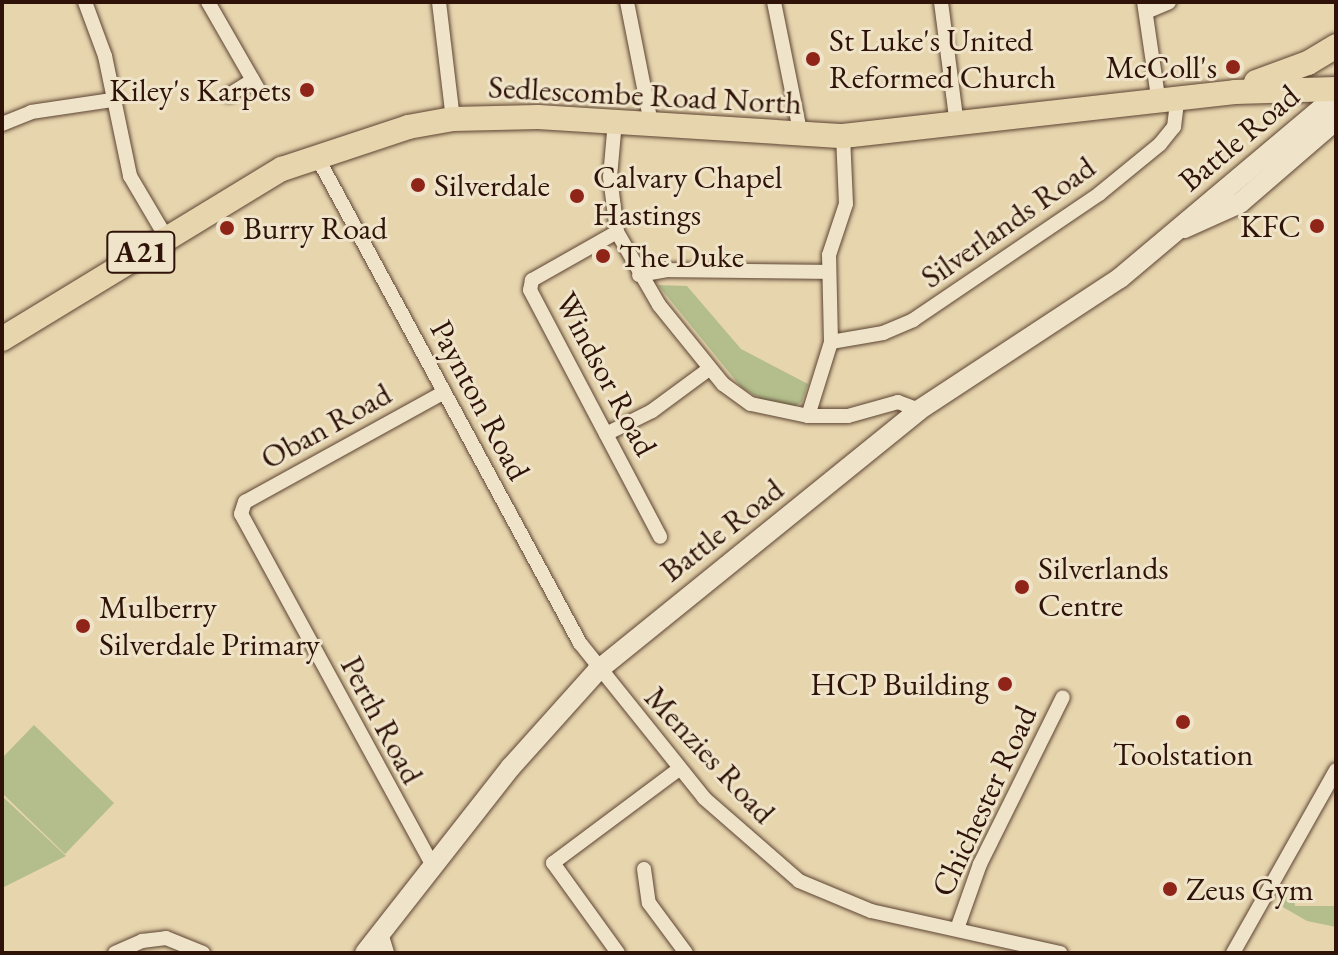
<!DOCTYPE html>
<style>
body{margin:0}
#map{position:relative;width:1338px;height:955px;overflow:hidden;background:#e7d5ae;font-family:"EB Garamond",serif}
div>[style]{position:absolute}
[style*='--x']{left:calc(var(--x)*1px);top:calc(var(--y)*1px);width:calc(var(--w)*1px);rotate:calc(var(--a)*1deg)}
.green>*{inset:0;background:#b3be8c}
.roads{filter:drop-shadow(0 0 2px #5d4432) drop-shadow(0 0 2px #5d4432)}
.minor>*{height:14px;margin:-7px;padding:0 7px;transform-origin:7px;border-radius:7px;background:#efe4ca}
.secondary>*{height:20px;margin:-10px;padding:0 10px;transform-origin:10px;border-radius:10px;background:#efe4ca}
.trunk>*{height:24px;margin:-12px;padding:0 12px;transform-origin:12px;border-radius:12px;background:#e7d5ae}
.dots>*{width:22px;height:22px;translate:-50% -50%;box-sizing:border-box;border:4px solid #efe4ca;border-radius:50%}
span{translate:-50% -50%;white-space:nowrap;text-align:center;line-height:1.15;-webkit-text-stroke:6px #efe4ca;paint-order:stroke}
.shield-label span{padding:2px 6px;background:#efe4ca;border:2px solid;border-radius:6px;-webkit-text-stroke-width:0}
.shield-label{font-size:30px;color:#2f1308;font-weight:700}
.poi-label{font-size:32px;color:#2f1308}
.left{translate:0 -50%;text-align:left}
.right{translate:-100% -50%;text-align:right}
.street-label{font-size:32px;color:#2f1308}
.frame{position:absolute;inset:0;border:4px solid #2f1308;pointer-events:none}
</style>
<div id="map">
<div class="green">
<i style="clip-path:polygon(658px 285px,687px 286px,741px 349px,808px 384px,802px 402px,795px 406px,764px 401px,741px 387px)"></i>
<i style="clip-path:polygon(34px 725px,114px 803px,65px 854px,2px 793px,2px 758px)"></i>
<i style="clip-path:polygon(2px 796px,66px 856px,2px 888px)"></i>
<i style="clip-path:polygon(1280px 897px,1294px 897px,1295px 906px,1336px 906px,1336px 927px,1307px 921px,1281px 906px)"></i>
</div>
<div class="roads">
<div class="minor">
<i style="--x:85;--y:2;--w:58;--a:69.7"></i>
<i style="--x:105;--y:56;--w:123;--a:78.2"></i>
<i style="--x:130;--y:176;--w:71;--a:59.5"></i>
<i style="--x:208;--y:2;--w:100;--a:60.1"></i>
<i style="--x:439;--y:2;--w:118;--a:83.2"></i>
<i style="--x:627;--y:2;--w:123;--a:78.8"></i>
<i style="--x:774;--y:2;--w:137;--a:78.6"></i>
<i style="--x:941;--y:2;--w:125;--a:82.6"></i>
<i style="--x:1144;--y:2;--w:102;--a:81.6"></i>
<i style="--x:1146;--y:12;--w:25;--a:-23"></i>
<i style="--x:229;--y:95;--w:28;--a:-32"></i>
<i style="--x:615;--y:121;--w:56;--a:95.1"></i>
<i style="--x:610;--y:177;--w:55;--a:82.7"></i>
<i style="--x:617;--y:232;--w:84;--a:60.1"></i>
<i style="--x:659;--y:305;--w:102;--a:51"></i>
<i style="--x:723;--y:384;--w:34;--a:36"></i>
<i style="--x:751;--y:404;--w:58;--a:11.9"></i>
<i style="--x:808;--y:416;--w:40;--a:0"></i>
<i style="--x:848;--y:416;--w:52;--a:-15.6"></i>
<i style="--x:898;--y:402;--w:22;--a:21"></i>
<i style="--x:2;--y:124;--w:31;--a:-22"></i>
<i style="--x:31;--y:112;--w:82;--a:-8.4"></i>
<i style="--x:316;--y:155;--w:555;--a:61.59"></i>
<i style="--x:580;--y:643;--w:198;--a:51.3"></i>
<i style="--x:704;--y:798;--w:126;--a:41.1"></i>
<i style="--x:799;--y:881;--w:78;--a:22.6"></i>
<i style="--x:871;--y:911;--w:194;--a:12.5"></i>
<i style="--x:617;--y:232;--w:98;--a:150.5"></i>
<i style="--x:532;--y:280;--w:10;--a:101"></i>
<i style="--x:530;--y:290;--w:279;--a:62.2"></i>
<i style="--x:639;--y:275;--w:27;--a:-10"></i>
<i style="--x:666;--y:270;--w:163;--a:0.7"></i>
<i style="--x:831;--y:342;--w:53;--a:-9.8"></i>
<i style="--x:883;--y:333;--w:33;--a:-23"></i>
<i style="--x:913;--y:320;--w:225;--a:-34.1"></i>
<i style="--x:1099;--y:194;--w:79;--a:-39.3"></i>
<i style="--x:1160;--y:144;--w:22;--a:-51"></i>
<i style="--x:1174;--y:127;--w:26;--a:-83"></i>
<i style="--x:808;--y:416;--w:77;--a:-72.7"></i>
<i style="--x:831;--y:342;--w:87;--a:-91.3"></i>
<i style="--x:829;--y:255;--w:54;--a:-71.6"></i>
<i style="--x:846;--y:204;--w:68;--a:-92.5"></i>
<i style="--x:606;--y:434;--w:51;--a:-26.6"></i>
<i style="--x:652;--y:411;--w:71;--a:-36.4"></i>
<i style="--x:433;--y:866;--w:401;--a:-118.6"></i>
<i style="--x:241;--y:514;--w:13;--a:-72"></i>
<i style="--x:245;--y:502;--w:227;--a:-28.9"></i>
<i style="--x:644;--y:869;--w:34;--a:82"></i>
<i style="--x:649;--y:903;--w:62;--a:53.5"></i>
<i style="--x:957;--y:929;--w:69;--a:-70.5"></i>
<i style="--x:980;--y:864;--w:186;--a:-63.6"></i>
<i style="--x:381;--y:933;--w:21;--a:73"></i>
<i style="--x:115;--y:953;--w:30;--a:-24"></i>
<i style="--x:142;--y:941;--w:24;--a:-7"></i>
<i style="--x:166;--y:938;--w:40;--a:22"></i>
<i style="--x:618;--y:953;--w:111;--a:-125.8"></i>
<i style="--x:553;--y:863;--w:157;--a:-36.7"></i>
<i style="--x:1233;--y:953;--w:210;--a:-60.6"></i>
</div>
<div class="secondary">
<i style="--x:1184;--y:228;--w:61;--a:-24.1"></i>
<i style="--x:1240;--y:203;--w:127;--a:-40.8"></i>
<i style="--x:365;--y:953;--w:236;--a:-51.9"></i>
<i style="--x:511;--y:767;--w:129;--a:-48.1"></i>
<i style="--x:597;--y:671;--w:414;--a:-39"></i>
<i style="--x:919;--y:410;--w:240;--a:-33.3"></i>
<i style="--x:1120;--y:278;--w:282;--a:-40.1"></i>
</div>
<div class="trunk">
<i style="--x:1256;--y:82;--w:55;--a:-20.1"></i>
<i style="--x:1308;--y:63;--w:33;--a:-31"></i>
<i style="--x:2;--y:339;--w:328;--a:-31.3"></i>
<i style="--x:282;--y:169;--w:133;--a:-18.4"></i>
<i style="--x:408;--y:127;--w:46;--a:-10.1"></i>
<i style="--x:453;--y:119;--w:85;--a:-1.3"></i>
<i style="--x:538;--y:117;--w:306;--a:3.6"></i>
<i style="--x:843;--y:136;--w:394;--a:-6.4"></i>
<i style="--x:1235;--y:92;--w:101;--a:-1.7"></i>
</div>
</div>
<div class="dots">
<i style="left:813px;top:59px;background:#8f2418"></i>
<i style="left:1233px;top:67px;background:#8f2418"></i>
<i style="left:307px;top:90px;background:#8f2418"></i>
<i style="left:418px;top:185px;background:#8f2418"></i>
<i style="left:577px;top:196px;background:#8f2418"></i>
<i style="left:1317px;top:226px;background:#8f2418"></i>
<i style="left:227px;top:228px;background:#8f2418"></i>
<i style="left:603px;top:256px;background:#8f2418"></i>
<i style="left:1022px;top:587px;background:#8f2418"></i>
<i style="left:83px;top:626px;background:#8f2418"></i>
<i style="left:1005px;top:684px;background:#8f2418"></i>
<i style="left:1183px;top:722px;background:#8f2418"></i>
<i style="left:1170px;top:889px;background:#8f2418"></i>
</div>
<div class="shield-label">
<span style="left:141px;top:252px">A21</span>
</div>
<div class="poi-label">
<span class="left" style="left:829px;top:59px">St Luke's United<br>Reformed Church</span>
<span class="right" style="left:1217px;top:67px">McColl's</span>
<span class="right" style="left:291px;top:90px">Kiley's Karpets</span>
<span class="left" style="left:593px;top:196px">Calvary Chapel<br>Hastings</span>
<span class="left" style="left:434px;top:185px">Silverdale</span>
<span class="right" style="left:1301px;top:226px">KFC</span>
<span class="left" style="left:243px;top:228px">Burry Road</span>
<span class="left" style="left:619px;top:256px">The Duke</span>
<span class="left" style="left:1038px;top:587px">Silverlands<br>Centre</span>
<span class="left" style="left:99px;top:626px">Mulberry<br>Silverdale Primary</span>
<span class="right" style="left:989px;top:684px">HCP Building</span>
<span style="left:1183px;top:754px">Toolstation</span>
<span class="left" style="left:1186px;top:889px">Zeus Gym</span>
</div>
<div class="street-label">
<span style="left:645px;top:95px;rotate:3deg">Sedlescombe Road North</span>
<span style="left:1239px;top:138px;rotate:-40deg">Battle Road</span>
<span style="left:1008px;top:222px;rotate:-35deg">Silverlands Road</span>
<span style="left:606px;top:374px;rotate:62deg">Windsor Road</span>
<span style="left:480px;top:400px;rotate:62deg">Paynton Road</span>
<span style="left:326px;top:426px;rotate:-29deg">Oban Road</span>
<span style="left:722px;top:530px;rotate:-38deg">Battle Road</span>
<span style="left:382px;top:720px;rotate:62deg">Perth Road</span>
<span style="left:710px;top:755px;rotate:47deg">Menzies Road</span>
<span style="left:984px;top:801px;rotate:-65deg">Chichester Road</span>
</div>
<div class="frame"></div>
</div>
